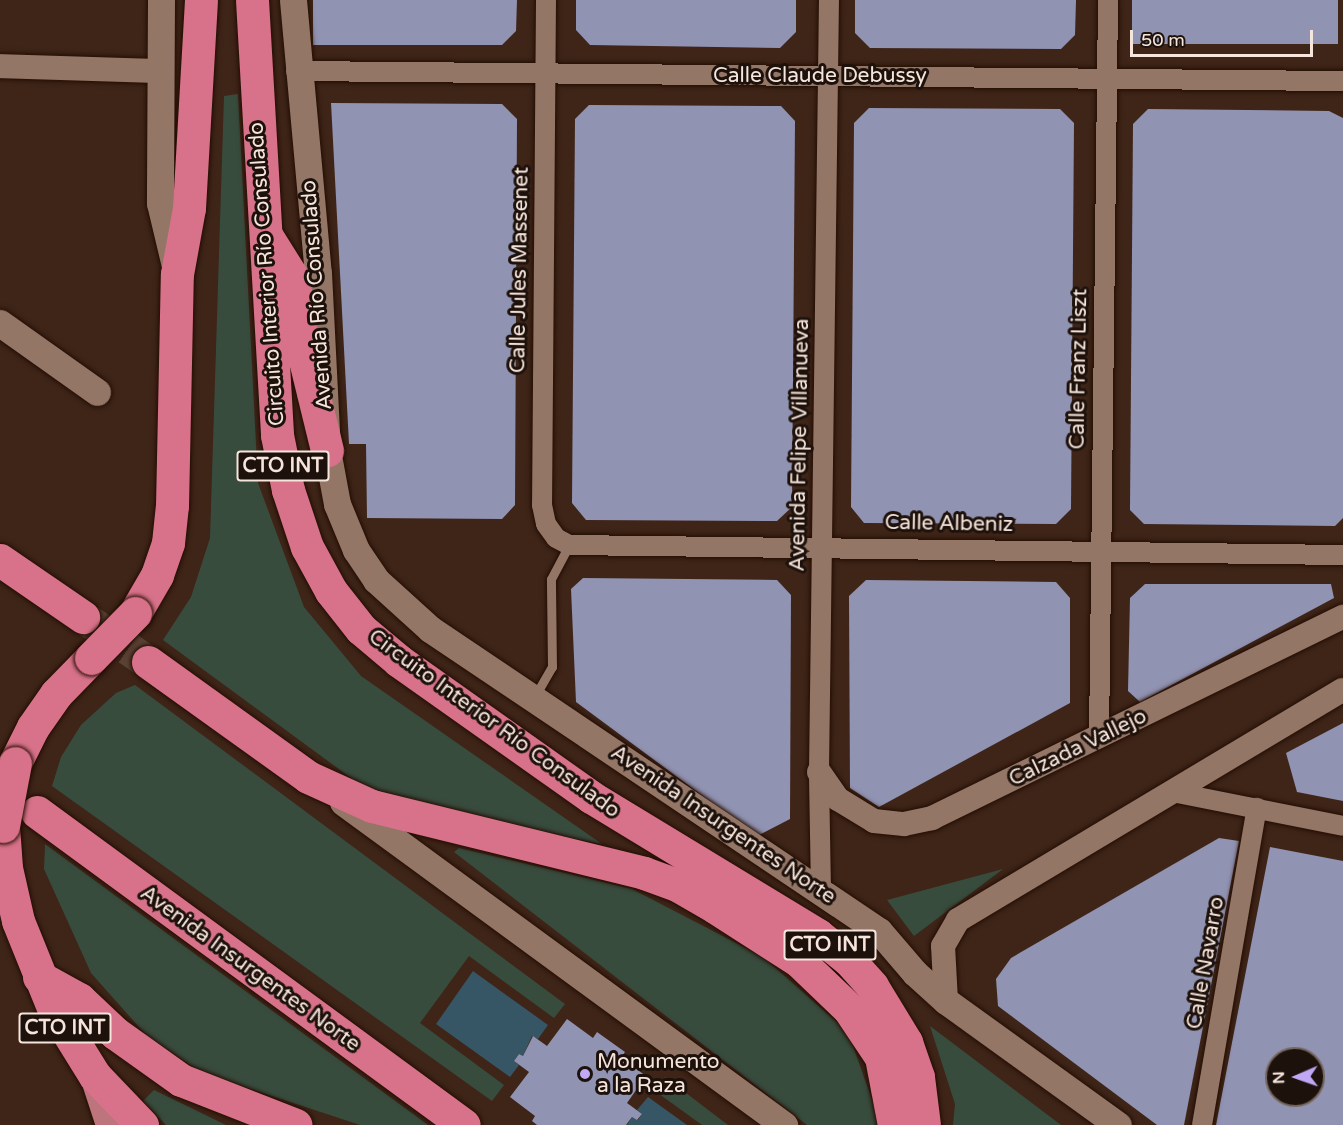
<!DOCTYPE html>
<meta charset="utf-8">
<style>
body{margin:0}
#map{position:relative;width:1343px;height:1125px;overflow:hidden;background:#3e2518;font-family:"Varela Round",sans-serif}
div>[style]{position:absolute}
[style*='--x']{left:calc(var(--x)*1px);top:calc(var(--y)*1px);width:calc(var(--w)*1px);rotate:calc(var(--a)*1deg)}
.green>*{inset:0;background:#384c3e}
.water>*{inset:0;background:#365565}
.building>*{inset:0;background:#9193b2;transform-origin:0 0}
.motorway-tunnel>*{height:33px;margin-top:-16.5px;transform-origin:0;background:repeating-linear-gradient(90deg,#5a4235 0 33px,transparent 0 49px)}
.roads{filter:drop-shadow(0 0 2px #240d02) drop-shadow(0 0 2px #240d02)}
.service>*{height:9px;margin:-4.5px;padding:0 4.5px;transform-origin:4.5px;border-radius:4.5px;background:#947667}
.minor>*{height:20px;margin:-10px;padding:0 10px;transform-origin:10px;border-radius:10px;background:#947667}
.tertiary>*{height:24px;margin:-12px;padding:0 12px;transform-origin:12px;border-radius:12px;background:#947667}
.secondary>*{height:27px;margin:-13.5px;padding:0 13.5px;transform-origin:13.5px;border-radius:13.5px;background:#947667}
.primary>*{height:30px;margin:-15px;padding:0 15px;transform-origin:15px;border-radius:15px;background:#bd747c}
.motorway>*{height:33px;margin:-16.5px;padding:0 16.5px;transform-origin:16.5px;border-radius:16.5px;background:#d8728a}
.bridges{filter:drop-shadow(0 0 2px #240d02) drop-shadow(0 0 2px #240d02)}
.motorway-bridge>*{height:33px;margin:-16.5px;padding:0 16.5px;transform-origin:16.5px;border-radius:16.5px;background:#d8728a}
.dots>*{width:16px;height:16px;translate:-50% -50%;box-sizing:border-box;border:3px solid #1d110b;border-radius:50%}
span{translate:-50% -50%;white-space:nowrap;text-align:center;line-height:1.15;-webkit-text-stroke:6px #1d110b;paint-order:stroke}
.shield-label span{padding:2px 4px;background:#1d110b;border:2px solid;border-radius:4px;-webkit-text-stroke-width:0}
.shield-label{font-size:20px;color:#f6e5dc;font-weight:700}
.street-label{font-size:21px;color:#f6e5dc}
.poi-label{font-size:21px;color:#f6e5dc}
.left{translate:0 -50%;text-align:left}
.north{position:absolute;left:1265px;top:1047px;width:60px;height:60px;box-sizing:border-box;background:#1d110b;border:2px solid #74665f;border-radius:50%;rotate:268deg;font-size:16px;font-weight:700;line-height:24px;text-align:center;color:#f6e5dc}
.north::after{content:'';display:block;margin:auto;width:21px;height:27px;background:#c0a8f4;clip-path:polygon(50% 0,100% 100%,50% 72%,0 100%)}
.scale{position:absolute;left:1130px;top:30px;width:183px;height:27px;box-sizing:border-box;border:3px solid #f6e5dc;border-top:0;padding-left:8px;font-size:18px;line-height:21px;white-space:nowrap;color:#f6e5dc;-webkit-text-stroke:4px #1d110b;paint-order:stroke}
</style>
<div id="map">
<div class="green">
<i style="clip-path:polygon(238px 94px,258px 483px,304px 607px,361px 676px,602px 844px,439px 813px,377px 797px,163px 640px,191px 597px,210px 538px,224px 96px)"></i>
<i style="clip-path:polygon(135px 685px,565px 1004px,554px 1018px,469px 956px,420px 1023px,504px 1085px,492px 1101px,52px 786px,61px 757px,81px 725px,116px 693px)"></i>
<i style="clip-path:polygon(45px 844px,428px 1125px,360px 1125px,202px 1073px,147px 1036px,91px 973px,44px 869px)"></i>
<i style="clip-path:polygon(459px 848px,632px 889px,763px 957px,848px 1032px,881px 1125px,807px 1125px,454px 852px)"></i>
<i style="clip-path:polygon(1003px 869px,914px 936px,887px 900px)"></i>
<i style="clip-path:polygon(930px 1026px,1061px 1125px,953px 1125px,955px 1104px)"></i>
<i style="clip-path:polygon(665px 1077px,728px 1125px,702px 1125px,655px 1091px)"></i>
<i style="clip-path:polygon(154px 1090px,226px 1125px,166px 1125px,143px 1101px)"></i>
</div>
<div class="water">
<i style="clip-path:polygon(473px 971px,548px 1025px,538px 1039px,532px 1036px,523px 1056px,519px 1054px,514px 1061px,519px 1065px,510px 1077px,436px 1024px)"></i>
<i style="clip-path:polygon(648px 1097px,687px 1125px,627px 1125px,632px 1117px,638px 1120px,642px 1114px,637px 1110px)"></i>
</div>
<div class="building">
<i style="clip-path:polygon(313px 0,517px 0,516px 31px,502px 45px,313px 45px)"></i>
<i style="clip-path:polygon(576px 0,796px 0,796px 32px,780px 48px,590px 45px,576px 30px)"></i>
<i style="clip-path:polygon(855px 0,1076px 0,1075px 35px,1061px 49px,870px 48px,855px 33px)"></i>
<i style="left:1132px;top:0;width:206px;height:44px"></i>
<i style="clip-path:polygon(331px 103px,502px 104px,517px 119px,515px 505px,502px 519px,367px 518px,366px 444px,349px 444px)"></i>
<i style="clip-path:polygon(589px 105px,781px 106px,795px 121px,792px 507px,777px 521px,586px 520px,572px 503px,575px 119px)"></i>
<i style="clip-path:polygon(869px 108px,1060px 109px,1074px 123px,1071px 509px,1056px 524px,864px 523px,851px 507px,854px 123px)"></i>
<i style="clip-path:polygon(1148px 109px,1329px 111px,1343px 118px,1343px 518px,1335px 526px,1144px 524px,1130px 510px,1133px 124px)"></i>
<i style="clip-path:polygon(583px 578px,777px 580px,791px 595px,790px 819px,757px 836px,576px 702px,571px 589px)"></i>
<i style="clip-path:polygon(866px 580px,1056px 582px,1070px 598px,1070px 703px,879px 807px,850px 788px,849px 596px)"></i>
<i style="clip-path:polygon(1145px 584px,1331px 584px,1334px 598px,1140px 702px,1128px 691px,1130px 598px)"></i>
<i style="clip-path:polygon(1343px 723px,1343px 801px,1297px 792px,1286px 753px)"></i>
<i style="clip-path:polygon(1219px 838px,1239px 841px,1184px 1125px,1157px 1125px,998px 1006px,996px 979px,1011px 958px)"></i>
<i style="clip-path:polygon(evenodd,1270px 847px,1343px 861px,1343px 1125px,1216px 1125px,1270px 847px,1277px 1059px,1313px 1059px,1313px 1095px,1277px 1095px,1277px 1059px)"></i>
<i style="clip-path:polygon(567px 1019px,593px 1038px,597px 1032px,625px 1052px,621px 1058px,646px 1076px,627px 1103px,642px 1114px,637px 1120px,632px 1117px,626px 1125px,537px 1125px,532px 1121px,535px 1116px,510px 1097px,529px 1072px,514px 1061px,519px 1054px,523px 1056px,533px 1036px,547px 1046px)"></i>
</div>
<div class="motorway-tunnel">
<i style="--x:88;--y:620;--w:73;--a:35"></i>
</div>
<div class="roads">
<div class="service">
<i style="--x:535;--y:696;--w:34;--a:-60"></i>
<i style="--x:552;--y:667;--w:88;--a:-90.7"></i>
<i style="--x:551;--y:579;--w:38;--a:-62"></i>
</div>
<div class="minor">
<i style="--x:546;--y:0;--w:505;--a:90.45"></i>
<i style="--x:542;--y:505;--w:19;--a:78"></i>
<i style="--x:546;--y:524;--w:17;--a:54"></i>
<i style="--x:556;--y:538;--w:15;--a:28"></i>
<i style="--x:569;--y:545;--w:774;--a:0.74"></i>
<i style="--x:296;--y:71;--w:1047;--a:0.55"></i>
<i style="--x:1099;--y:738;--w:738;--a:-89.3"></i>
<i style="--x:1172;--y:792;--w:174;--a:11.2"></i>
<i style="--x:821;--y:891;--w:119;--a:-91"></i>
<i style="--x:819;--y:772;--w:772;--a:-89.26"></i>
<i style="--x:1202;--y:1125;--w:322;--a:-80.2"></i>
</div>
<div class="tertiary">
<i style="--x:0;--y:66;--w:161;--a:1.8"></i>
<i style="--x:819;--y:772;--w:33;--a:55"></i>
<i style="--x:838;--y:799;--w:42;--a:31.4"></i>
<i style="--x:874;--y:821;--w:30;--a:6"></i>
<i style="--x:904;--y:824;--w:29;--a:-12"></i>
<i style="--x:932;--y:818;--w:458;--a:-26.1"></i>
<i style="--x:946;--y:1001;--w:55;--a:-93.1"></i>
<i style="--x:943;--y:946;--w:30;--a:-60"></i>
<i style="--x:958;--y:920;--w:448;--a:-30.9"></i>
</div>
<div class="secondary">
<i style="--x:161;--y:0;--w:203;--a:90.3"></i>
<i style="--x:160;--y:203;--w:69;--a:76.6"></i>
<i style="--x:293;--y:0;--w:274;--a:84.8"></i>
<i style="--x:318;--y:273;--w:177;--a:87.1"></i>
<i style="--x:327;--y:450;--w:55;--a:79.5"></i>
<i style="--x:337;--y:504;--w:50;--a:67.6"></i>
<i style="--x:356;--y:550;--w:36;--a:56"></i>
<i style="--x:376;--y:580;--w:73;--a:42.2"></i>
<i style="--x:430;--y:629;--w:541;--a:33.93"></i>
<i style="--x:879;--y:931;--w:55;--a:49.4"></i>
<i style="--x:915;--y:973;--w:42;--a:42.1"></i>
<i style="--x:946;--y:1001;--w:212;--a:35.8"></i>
<i style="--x:0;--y:323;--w:119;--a:35.4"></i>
<i style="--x:343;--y:802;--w:547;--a:36.22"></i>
</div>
<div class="primary">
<i style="--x:95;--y:1076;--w:52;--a:71.9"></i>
</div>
<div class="motorway">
<i style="--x:252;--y:0;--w:436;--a:86.7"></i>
<i style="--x:277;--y:435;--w:56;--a:78.7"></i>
<i style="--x:288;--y:490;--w:60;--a:71.6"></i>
<i style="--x:307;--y:547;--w:50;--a:61.4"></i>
<i style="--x:331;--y:591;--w:48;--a:51.7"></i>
<i style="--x:361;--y:629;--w:50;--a:40.1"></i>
<i style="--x:399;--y:661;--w:235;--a:35.3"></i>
<i style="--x:591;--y:797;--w:266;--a:31.3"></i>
<i style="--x:818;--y:935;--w:38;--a:39"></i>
<i style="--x:848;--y:959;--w:36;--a:48"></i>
<i style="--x:872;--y:986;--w:66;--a:58.7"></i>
<i style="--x:906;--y:1042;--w:37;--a:71"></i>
<i style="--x:918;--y:1077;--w:48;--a:82.9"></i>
<i style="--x:266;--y:235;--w:51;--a:57.9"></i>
<i style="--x:293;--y:278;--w:83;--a:81.7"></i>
<i style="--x:305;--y:360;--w:93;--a:76.3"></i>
<i style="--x:0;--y:560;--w:101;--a:34.5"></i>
<i style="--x:135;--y:613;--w:44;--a:-59.9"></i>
<i style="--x:157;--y:575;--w:34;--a:-71"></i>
<i style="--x:168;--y:543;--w:37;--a:-84"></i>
<i style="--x:172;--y:506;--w:232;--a:-88.8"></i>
<i style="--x:177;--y:274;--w:67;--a:-79.7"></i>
<i style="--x:189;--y:208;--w:208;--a:-86.7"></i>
<i style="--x:148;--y:662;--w:197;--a:35.7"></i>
<i style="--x:308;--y:777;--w:70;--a:24.4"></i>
<i style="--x:372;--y:806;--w:280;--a:13.8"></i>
<i style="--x:644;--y:873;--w:35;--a:20"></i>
<i style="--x:677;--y:885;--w:44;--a:30.1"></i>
<i style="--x:715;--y:907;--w:100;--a:32.7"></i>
<i style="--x:799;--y:961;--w:69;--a:43.8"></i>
<i style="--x:849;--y:1009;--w:58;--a:56.3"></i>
<i style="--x:881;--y:1057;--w:69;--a:79.2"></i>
<i style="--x:15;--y:763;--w:40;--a:-63.4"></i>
<i style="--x:33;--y:727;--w:40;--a:-55.1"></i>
<i style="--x:56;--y:694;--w:50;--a:-45.8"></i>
<i style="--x:37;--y:812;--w:529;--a:36.24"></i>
<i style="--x:3;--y:826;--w:42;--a:85.9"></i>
<i style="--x:6;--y:868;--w:54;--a:77.2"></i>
<i style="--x:18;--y:921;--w:96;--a:68"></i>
<i style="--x:54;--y:1010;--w:78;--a:58.2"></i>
<i style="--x:95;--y:1076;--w:68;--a:46.2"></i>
<i style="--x:39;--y:977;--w:46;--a:28.8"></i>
<i style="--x:79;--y:999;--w:50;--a:43.4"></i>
<i style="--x:115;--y:1033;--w:81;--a:35.5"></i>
<i style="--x:181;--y:1080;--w:123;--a:21.4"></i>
</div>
</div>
<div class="bridges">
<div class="motorway-bridge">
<i style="--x:91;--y:658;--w:63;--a:-45.6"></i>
<i style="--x:3;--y:826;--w:64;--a:-79.2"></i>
</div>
</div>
<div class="dots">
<i style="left:585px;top:1074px;background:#c0a8f4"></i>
</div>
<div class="shield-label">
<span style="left:283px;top:466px">CTO INT</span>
<span style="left:830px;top:945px">CTO INT</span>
<span style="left:65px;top:1028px">CTO INT</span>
</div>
<div class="street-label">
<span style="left:820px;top:76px">Calle Claude Debussy</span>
<span style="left:520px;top:270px;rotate:-89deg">Calle Jules Massenet</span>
<span style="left:267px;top:274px;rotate:-94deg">Circuito Interior Río Consulado</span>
<span style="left:317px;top:295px;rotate:-94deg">Avenida Río Consulado</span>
<span style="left:1079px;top:369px;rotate:-89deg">Calle Franz Liszt</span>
<span style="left:800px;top:445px;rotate:-89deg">Avenida Felipe Villanueva</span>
<span style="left:949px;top:524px;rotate:1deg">Calle Albeniz</span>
<span style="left:494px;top:724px;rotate:36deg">Circuito Interior Río Consulado</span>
<span style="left:1078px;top:748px;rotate:-26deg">Calzada Vallejo</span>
<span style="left:723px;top:825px;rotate:34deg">Avenida Insurgentes Norte</span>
<span style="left:1206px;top:963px;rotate:-80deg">Calle Navarro</span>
<span style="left:250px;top:969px;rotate:36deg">Avenida Insurgentes Norte</span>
</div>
<div class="poi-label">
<span class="left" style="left:597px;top:1074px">Monumento<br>a la Raza</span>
</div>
<div class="north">N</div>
<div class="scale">50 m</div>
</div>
